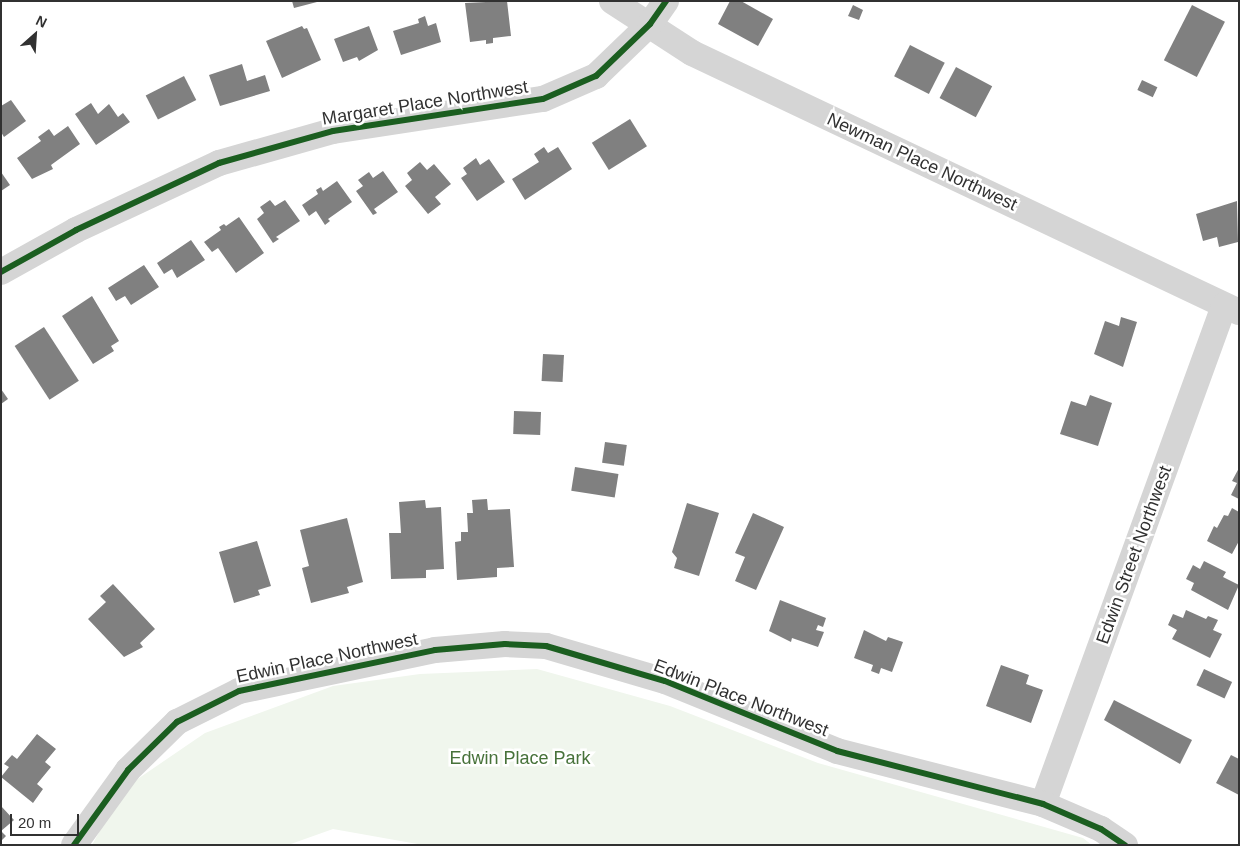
<!DOCTYPE html>
<style>
body{margin:0}
#map{position:relative;width:1240px;height:846px;overflow:hidden;background:#fff;font-family:Arial,sans-serif}
div>[style]{position:absolute}
[style*='--x']{left:calc(var(--x)*1px);top:calc(var(--y)*1px);width:calc(var(--w)*1px);rotate:calc(var(--a)*1deg)}
.green>*{inset:0;background:#f0f6ed}
.building>*{inset:0;background:#808080;transform-origin:0 0}
.street>*{height:26px;margin:-13px;padding:0 13px;transform-origin:13px;border-radius:13px;background:#d5d5d5}
.cycleway>*{height:6px;margin:-3px;padding:0 3px;transform-origin:3px;border-radius:3px;background:#1b5e20}
span{translate:-50% -50%;white-space:nowrap;text-align:center;line-height:1.15;-webkit-text-stroke:5px #fff;paint-order:stroke}
.street-label{font-size:18px;color:#313131}
.park-label{font-size:18px;color:#47723a}
.frame{position:absolute;inset:0;border:2px solid #313131;pointer-events:none}
.north{position:absolute;left:10px;top:10px;width:50px;height:50px;-webkit-text-stroke:4px #fff;paint-order:stroke;rotate:26deg;font-size:14px;font-weight:700;line-height:20px;text-align:center;color:#313131}
.north::after{content:'';display:block;margin:auto;width:18px;height:22px;background:#313131;clip-path:polygon(50% 0,100% 100%,50% 72%,0 100%)}
.scale{position:absolute;left:10px;top:814px;width:69px;height:22px;box-sizing:border-box;border:2px solid #313131;border-top:0;padding-left:6px;font-size:15px;line-height:18px;white-space:nowrap;color:#313131;-webkit-text-stroke:4px #fff;paint-order:stroke}
</style>
<div id="map">
<div class="green">
<i style="clip-path:polygon(537px 669px,670px 706px,818px 763px,1083px 838px,1092px 845px,423px 845px,333px 829px,288px 845px,92px 845px,123px 789px,205px 733px,333px 686px,420px 674px)"></i>
</div>
<div class="building">
<i style="clip-path:polygon(292px 1px,317px 1px,317px 2px,294px 8px)"></i>
<i style="clip-path:polygon(507px 1px,511px 36px,493px 38px,493px 43px,486px 44px,486px 40px,470px 42px,465px 3px)"></i>
<i style="clip-path:polygon(730px 1px,741px 1px,773px 19px,758px 46px,718px 24px)"></i>
<i style="clip-path:polygon(853px 5px,863px 10px,859px 20px,848px 16px)"></i>
<i style="left:1192px;top:5px;width:37px;height:62px;rotate:27deg"></i>
<i style="clip-path:polygon(425px 16px,428px 26px,436px 23px,441px 42px,401px 55px,393px 31px,419px 23px,418px 19px)"></i>
<i style="clip-path:polygon(302px 26px,304px 29px,307px 28px,321px 60px,282px 78px,266px 41px)"></i>
<i style="clip-path:polygon(369px 26px,378px 50px,359px 61px,357px 57px,343px 62px,334px 39px)"></i>
<i style="left:910px;top:45px;width:39px;height:35px;rotate:27deg"></i>
<i style="clip-path:polygon(242px 64px,247px 81px,265px 75px,270px 91px,220px 106px,209px 75px)"></i>
<i style="left:956px;top:67px;width:41px;height:35px;rotate:28deg"></i>
<i style="left:184px;top:76px;width:27px;height:43px;rotate:63deg"></i>
<i style="left:1142px;top:80px;width:17px;height:11px;rotate:25deg"></i>
<i style="clip-path:polygon(11px 100px,26px 121px,4px 137px,1px 132px,1px 106px)"></i>
<i style="clip-path:polygon(91px 103px,98px 114px,109px 104px,118px 117px,123px 113px,130px 122px,96px 145px,75px 114px)"></i>
<i style="left:630px;top:119px;width:32px;height:45px;rotate:58deg"></i>
<i style="clip-path:polygon(68px 126px,80px 144px,51px 165px,53px 169px,32px 179px,17px 158px,41px 141px,38px 137px,49px 129px,54px 136px)"></i>
<i style="clip-path:polygon(544px 147px,548px 153px,558px 147px,572px 169px,525px 200px,512px 179px,539px 162px,534px 154px)"></i>
<i style="clip-path:polygon(476px 158px,480px 165px,489px 159px,505px 182px,477px 201px,461px 178px,467px 174px,463px 168px)"></i>
<i style="clip-path:polygon(420px 162px,427px 170px,434px 164px,451px 184px,435px 197px,441px 204px,428px 214px,405px 186px,412px 180px,407px 173px)"></i>
<i style="clip-path:polygon(383px 171px,398px 192px,374px 209px,377px 213px,373px 215px,356px 191px,363px 186px,358px 180px,369px 172px,373px 178px)"></i>
<i style="clip-path:polygon(1px 172px,10px 185px,1px 191px)"></i>
<i style="clip-path:polygon(337px 181px,352px 202px,328px 219px,330px 221px,325px 225px,316px 211px,309px 216px,302px 205px,318px 194px,316px 190px,321px 187px,323px 191px)"></i>
<i style="clip-path:polygon(270px 200px,275px 206px,285px 200px,300px 221px,276px 237px,279px 239px,273px 243px,257px 219px,264px 213px,260px 207px)"></i>
<i style="clip-path:polygon(1237px 201px,1238px 242px,1219px 247px,1217px 237px,1203px 241px,1196px 214px)"></i>
<i style="clip-path:polygon(239px 217px,264px 253px,236px 273px,218px 248px,212px 252px,204px 242px,221px 230px,219px 227px,224px 224px,226px 226px)"></i>
<i style="clip-path:polygon(191px 240px,205px 260px,177px 278px,172px 269px,164px 274px,157px 263px)"></i>
<i style="clip-path:polygon(144px 265px,159px 287px,131px 305px,125px 296px,116px 301px,108px 288px)"></i>
<i style="clip-path:polygon(92px 296px,119px 341px,111px 346px,114px 351px,93px 364px,62px 316px)"></i>
<i style="clip-path:polygon(1121px 317px,1137px 322px,1123px 367px,1094px 354px,1105px 321px,1119px 326px)"></i>
<i style="left:44px;top:327px;width:64px;height:35px;rotate:57deg"></i>
<i style="left:543px;top:354px;width:21px;height:27px;rotate:3deg"></i>
<i style="clip-path:polygon(1px 389px,8px 399px,1px 404px)"></i>
<i style="clip-path:polygon(1090px 395px,1112px 403px,1098px 446px,1060px 434px,1071px 401px,1086px 406px)"></i>
<i style="left:514px;top:411px;width:27px;height:23px;rotate:2deg"></i>
<i style="left:605px;top:442px;width:22px;height:21px;rotate:8deg"></i>
<i style="left:575px;top:467px;width:44px;height:24px;rotate:9deg"></i>
<i style="clip-path:polygon(1239px 468px,1239px 499px,1231px 495px,1237px 483px,1232px 481px)"></i>
<i style="clip-path:polygon(487px 499px,488px 510px,510px 509px,514px 567px,497px 568px,497px 577px,457px 580px,455px 542px,461px 541px,461px 532px,468px 532px,467px 513px,473px 513px,472px 500px)"></i>
<i style="clip-path:polygon(425px 500px,426px 508px,441px 507px,444px 569px,426px 570px,426px 578px,391px 579px,389px 533px,401px 533px,399px 502px)"></i>
<i style="clip-path:polygon(687px 503px,719px 513px,699px 576px,674px 568px,677px 558px,672px 552px)"></i>
<i style="clip-path:polygon(1232px 508px,1239px 512px,1239px 541px,1232px 554px,1207px 541px,1214px 526px,1217px 528px,1224px 515px,1228px 516px)"></i>
<i style="clip-path:polygon(753px 513px,784px 527px,756px 590px,735px 581px,745px 557px,735px 553px)"></i>
<i style="clip-path:polygon(347px 518px,363px 582px,347px 587px,349px 593px,311px 603px,302px 568px,309px 566px,300px 530px)"></i>
<i style="clip-path:polygon(257px 541px,271px 586px,258px 590px,260px 595px,234px 603px,219px 552px)"></i>
<i style="clip-path:polygon(1204px 561px,1226px 572px,1223px 577px,1239px 585px,1228px 610px,1191px 590px,1194px 583px,1186px 579px,1193px 565px,1200px 569px)"></i>
<i style="clip-path:polygon(113px 584px,155px 629px,140px 643px,143px 647px,124px 657px,88px 619px,106px 602px,100px 596px)"></i>
<i style="clip-path:polygon(780px 600px,826px 618px,823px 627px,818px 625px,816px 630px,824px 632px,818px 647px,792px 638px,791px 642px,769px 631px)"></i>
<i style="clip-path:polygon(1186px 610px,1206px 619px,1208px 616px,1218px 620px,1213px 630px,1222px 634px,1210px 658px,1172px 639px,1177px 630px,1168px 625px,1173px 614px,1183px 618px)"></i>
<i style="clip-path:polygon(864px 630px,886px 641px,888px 637px,903px 642px,892px 672px,881px 668px,879px 674px,871px 671px,873px 665px,854px 658px)"></i>
<i style="clip-path:polygon(1001px 665px,1029px 675px,1026px 684px,1043px 690px,1031px 723px,986px 706px)"></i>
<i style="left:1204px;top:669px;width:31px;height:18px;rotate:25deg"></i>
<i style="clip-path:polygon(1114px 700px,1192px 740px,1180px 764px,1104px 720px)"></i>
<i style="clip-path:polygon(37px 734px,56px 749px,45px 762px,51px 767px,37px 784px,43px 789px,33px 803px,1px 777px,9px 767px,4px 764px,12px 755px,17px 759px)"></i>
<i style="clip-path:polygon(1231px 755px,1239px 759px,1239px 795px,1216px 783px)"></i>
<i style="clip-path:polygon(1px 806px,14px 820px,1px 831px,6px 836px,1px 841px)"></i>
</div>
<div class="street">
<i style="--x:612;--y:1;--w:95;--a:33"></i>
<i style="--x:692;--y:53;--w:605;--a:25.34"></i>
<i style="--x:1;--y:272;--w:86;--a:-29.2"></i>
<i style="--x:76;--y:230;--w:158;--a:-25.1"></i>
<i style="--x:219;--y:163;--w:118;--a:-15.7"></i>
<i style="--x:333;--y:131;--w:212;--a:-8.7"></i>
<i style="--x:543;--y:99;--w:58;--a:-23.5"></i>
<i style="--x:596;--y:76;--w:75;--a:-43.9"></i>
<i style="--x:650;--y:24;--w:28;--a:-55"></i>
<i style="--x:1043;--y:804;--w:530;--a:-70.03"></i>
<i style="--x:74;--y:845;--w:92;--a:-54.2"></i>
<i style="--x:128;--y:770;--w:69;--a:-44.4"></i>
<i style="--x:177;--y:722;--w:69;--a:-26.6"></i>
<i style="--x:239;--y:691;--w:200;--a:-11.8"></i>
<i style="--x:435;--y:650;--w:70;--a:-4.9"></i>
<i style="--x:505;--y:644;--w:41;--a:2.8"></i>
<i style="--x:546;--y:646;--w:124;--a:16.4"></i>
<i style="--x:665;--y:681;--w:186;--a:22.1"></i>
<i style="--x:837;--y:751;--w:213;--a:14.4"></i>
<i style="--x:1043;--y:804;--w:63;--a:23.3"></i>
<i style="--x:1101;--y:829;--w:29;--a:34"></i>
</div>
<div class="cycleway">
<i style="--x:1;--y:272;--w:86;--a:-29.2"></i>
<i style="--x:76;--y:230;--w:158;--a:-25.1"></i>
<i style="--x:219;--y:163;--w:118;--a:-15.7"></i>
<i style="--x:333;--y:131;--w:212;--a:-8.7"></i>
<i style="--x:543;--y:99;--w:58;--a:-23.5"></i>
<i style="--x:596;--y:76;--w:75;--a:-43.9"></i>
<i style="--x:650;--y:24;--w:28;--a:-55"></i>
<i style="--x:74;--y:845;--w:92;--a:-54.2"></i>
<i style="--x:128;--y:770;--w:69;--a:-44.4"></i>
<i style="--x:177;--y:722;--w:69;--a:-26.6"></i>
<i style="--x:239;--y:691;--w:200;--a:-11.8"></i>
<i style="--x:435;--y:650;--w:70;--a:-4.9"></i>
<i style="--x:505;--y:644;--w:41;--a:2.8"></i>
<i style="--x:546;--y:646;--w:124;--a:16.4"></i>
<i style="--x:665;--y:681;--w:186;--a:22.1"></i>
<i style="--x:837;--y:751;--w:213;--a:14.4"></i>
<i style="--x:1043;--y:804;--w:63;--a:23.3"></i>
<i style="--x:1101;--y:829;--w:29;--a:34"></i>
</div>
<div class="street-label">
<span style="left:425px;top:103px;rotate:-9deg">Margaret Place Northwest</span>
<span style="left:922px;top:162px;rotate:25deg">Newman Place Northwest</span>
<span style="left:1134px;top:555px;rotate:-70deg">Edwin Street Northwest</span>
<span style="left:327px;top:658px;rotate:-12deg">Edwin Place Northwest</span>
<span style="left:741px;top:698px;rotate:21deg">Edwin Place Northwest</span>
</div>
<div class="park-label">
<span style="left:520px;top:758px">Edwin Place Park</span>
</div>
<div class="frame"></div>
<div class="north">N</div>
<div class="scale">20 m</div>
</div>
